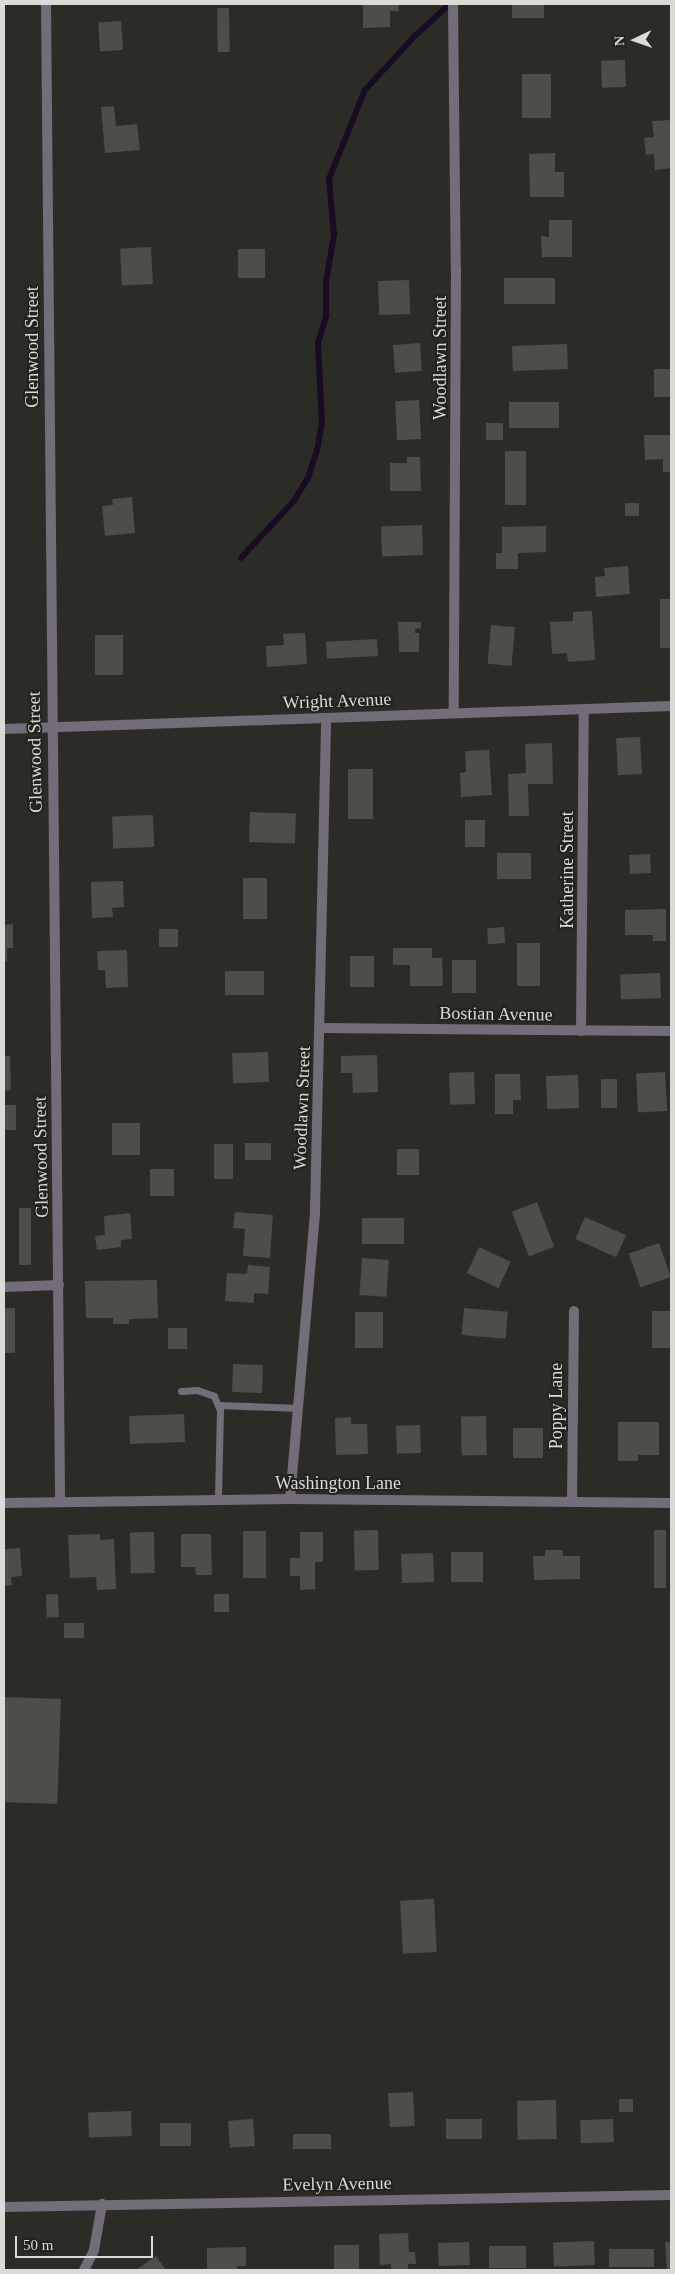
<!DOCTYPE html>
<style>
body{margin:0}
#map{position:relative;width:675px;height:2274px;overflow:hidden;background:#2c2c27;font-family:Georgia,serif}
div>[style]{position:absolute}
[style*='--x']{left:calc(var(--x)*1px);top:calc(var(--y)*1px);width:calc(var(--w)*1px);rotate:calc(var(--a)*1deg)}
.stream>*{height:5.5px;margin:-2.75px;padding:0 2.75px;transform-origin:2.75px;border-radius:2.75px;background:#190c22}
.building>*{inset:0;background:#4e4e49;transform-origin:0 0}
.service>*{height:7px;margin:-3.5px;padding:0 3.5px;transform-origin:3.5px;border-radius:3.5px;background:#736c79}
.minor>*{height:10px;margin:-5px;padding:0 5px;transform-origin:5px;border-radius:5px;background:#736c79}
span{translate:-50% -50%;white-space:nowrap;text-align:center;line-height:1.15;-webkit-text-stroke:4px #22231e;paint-order:stroke}
.street-label{font-size:18px;color:#dadbd7}
.frame{position:absolute;inset:0;border:5px solid #dadbd7;pointer-events:none}
.north{position:absolute;left:610px;top:15px;width:50px;height:50px;-webkit-text-stroke:4px #22231e;paint-order:stroke;rotate:267deg;font-size:14px;font-weight:700;line-height:20px;text-align:center;color:#dadbd7}
.north::after{content:'';display:block;margin:auto;width:18px;height:22px;background:#dadbd7;clip-path:polygon(50% 0,100% 100%,50% 72%,0 100%)}
.scale{position:absolute;left:15px;top:2236px;width:138px;height:22px;box-sizing:border-box;border:2px solid #dadbd7;border-top:0;padding-left:6px;font-size:15px;line-height:18px;white-space:nowrap;color:#dadbd7;-webkit-text-stroke:4px #22231e;paint-order:stroke}
</style>
<div id="map">
<div class="stream">
<i style="--x:241;--y:558;--w:78;--a:-47.1"></i>
<i style="--x:294;--y:501;--w:27;--a:-59"></i>
<i style="--x:308;--y:478;--w:28;--a:-72"></i>
<i style="--x:317;--y:451;--w:27;--a:-80"></i>
<i style="--x:322;--y:424;--w:81;--a:-92.8"></i>
<i style="--x:318;--y:343;--w:28;--a:-73"></i>
<i style="--x:326;--y:316;--w:34;--a:-90"></i>
<i style="--x:326;--y:282;--w:48;--a:-80.3"></i>
<i style="--x:334;--y:235;--w:56;--a:-95.1"></i>
<i style="--x:329;--y:179;--w:96;--a:-68"></i>
<i style="--x:365;--y:90;--w:75;--a:-47.2"></i>
<i style="--x:416;--y:35;--w:46;--a:-42.4"></i>
</div>
<div class="building">
<i style="clip-path:polygon(363px 4px,398px 4px,399px 11px,390px 11px,390px 27px,363px 28px)"></i>
<i style="left:512px;top:4px;width:32px;height:14px"></i>
<i style="left:229px;top:8px;width:44px;height:12px;rotate:89deg"></i>
<i style="left:121px;top:21px;width:29px;height:23px;rotate:86deg"></i>
<i style="left:625px;top:60px;width:27px;height:24px;rotate:88deg"></i>
<i style="left:522px;top:74px;width:29px;height:44px"></i>
<i style="clip-path:polygon(114px 106px,116px 126px,137px 124px,140px 150px,105px 153px,101px 107px)"></i>
<i style="clip-path:polygon(671px 120px,671px 168px,655px 170px,654px 154px,646px 155px,644px 138px,654px 137px,652px 121px)"></i>
<i style="clip-path:polygon(555px 153px,555px 172px,564px 172px,564px 197px,530px 197px,529px 154px)"></i>
<i style="clip-path:polygon(549px 220px,572px 220px,572px 257px,542px 257px,541px 236px,549px 237px)"></i>
<i style="left:151px;top:247px;width:37px;height:31px;rotate:87deg"></i>
<i style="left:238px;top:249px;width:27px;height:29px"></i>
<i style="left:555px;top:278px;width:26px;height:51px;rotate:90deg"></i>
<i style="left:409px;top:280px;width:34px;height:31px;rotate:88deg"></i>
<i style="left:420px;top:343px;width:28px;height:27px;rotate:86deg"></i>
<i style="left:567px;top:344px;width:25px;height:55px;rotate:88deg"></i>
<i style="left:671px;top:369px;width:28px;height:17px;rotate:90deg"></i>
<i style="left:419px;top:400px;width:39px;height:24px;rotate:87deg"></i>
<i style="left:559px;top:402px;width:26px;height:50px;rotate:90deg"></i>
<i style="left:503px;top:423px;width:17px;height:17px;rotate:90deg"></i>
<i style="clip-path:polygon(644px 435px,671px 435px,671px 472px,663px 472px,663px 459px,645px 460px)"></i>
<i style="left:505px;top:451px;width:21px;height:54px"></i>
<i style="clip-path:polygon(407px 457px,420px 457px,421px 491px,390px 491px,390px 463px,407px 463px)"></i>
<i style="clip-path:polygon(132px 497px,135px 533px,105px 536px,102px 506px,113px 505px,112px 499px)"></i>
<i style="left:625px;top:503px;width:14px;height:13px"></i>
<i style="left:422px;top:525px;width:30px;height:41px;rotate:88deg"></i>
<i style="clip-path:polygon(546px 526px,546px 552px,518px 553px,518px 569px,496px 569px,496px 553px,502px 553px,502px 527px)"></i>
<i style="clip-path:polygon(628px 566px,630px 594px,596px 597px,595px 577px,605px 576px,604px 568px)"></i>
<i style="left:671px;top:599px;width:49px;height:11px;rotate:90deg"></i>
<i style="clip-path:polygon(592px 611px,595px 660px,568px 662px,567px 653px,552px 654px,550px 622px,573px 621px,573px 612px)"></i>
<i style="clip-path:polygon(398px 622px,421px 622px,421px 628px,415px 629px,415px 633px,419px 633px,419px 652px,399px 652px)"></i>
<i style="left:491px;top:625px;width:24px;height:39px;rotate:5deg"></i>
<i style="clip-path:polygon(305px 633px,307px 664px,267px 667px,266px 646px,284px 645px,283px 634px)"></i>
<i style="left:95px;top:635px;width:28px;height:40px"></i>
<i style="left:377px;top:639px;width:17px;height:51px;rotate:87deg"></i>
<i style="left:640px;top:737px;width:37px;height:24px;rotate:87deg"></i>
<i style="clip-path:polygon(552px 743px,553px 784px,528px 784px,529px 816px,509px 816px,508px 774px,526px 773px,525px 744px)"></i>
<i style="clip-path:polygon(489px 750px,492px 795px,461px 797px,460px 773px,466px 772px,465px 751px)"></i>
<i style="left:348px;top:769px;width:25px;height:50px"></i>
<i style="left:250px;top:812px;width:46px;height:30px;rotate:2deg"></i>
<i style="left:153px;top:815px;width:32px;height:41px;rotate:88deg"></i>
<i style="left:465px;top:820px;width:20px;height:27px"></i>
<i style="left:497px;top:853px;width:34px;height:26px"></i>
<i style="left:650px;top:854px;width:19px;height:21px;rotate:87deg"></i>
<i style="left:267px;top:878px;width:41px;height:24px;rotate:90deg"></i>
<i style="clip-path:polygon(123px 881px,124px 907px,112px 908px,113px 917px,92px 918px,91px 882px)"></i>
<i style="clip-path:polygon(666px 909px,666px 941px,653px 941px,653px 935px,625px 935px,625px 910px)"></i>
<i style="clip-path:polygon(13px 924px,13px 948px,7px 948px,7px 961px,4px 961px,4px 925px)"></i>
<i style="left:504px;top:927px;width:16px;height:17px;rotate:86deg"></i>
<i style="left:159px;top:929px;width:19px;height:18px"></i>
<i style="left:517px;top:943px;width:23px;height:43px"></i>
<i style="clip-path:polygon(393px 948px,432px 948px,432px 958px,442px 958px,443px 986px,410px 986px,410px 965px,393px 965px)"></i>
<i style="clip-path:polygon(127px 950px,128px 987px,106px 988px,105px 970px,98px 970px,97px 951px)"></i>
<i style="left:350px;top:956px;width:24px;height:31px"></i>
<i style="left:452px;top:960px;width:24px;height:33px"></i>
<i style="left:225px;top:971px;width:39px;height:24px"></i>
<i style="left:660px;top:973px;width:25px;height:40px;rotate:88deg"></i>
<i style="left:268px;top:1052px;width:30px;height:36px;rotate:88deg"></i>
<i style="clip-path:polygon(377px 1055px,378px 1092px,353px 1093px,352px 1073px,341px 1073px,341px 1056px)"></i>
<i style="clip-path:polygon(4px 1056px,10px 1056px,11px 1090px,4px 1091px)"></i>
<i style="left:474px;top:1072px;width:32px;height:25px;rotate:88deg"></i>
<i style="left:665px;top:1072px;width:39px;height:29px;rotate:87deg"></i>
<i style="clip-path:polygon(495px 1074px,520px 1074px,521px 1100px,513px 1100px,513px 1114px,495px 1114px)"></i>
<i style="left:578px;top:1075px;width:33px;height:32px;rotate:88deg"></i>
<i style="left:601px;top:1079px;width:16px;height:29px"></i>
<i style="left:4px;top:1105px;width:12px;height:25px"></i>
<i style="left:112px;top:1123px;width:28px;height:32px"></i>
<i style="left:271px;top:1143px;width:17px;height:26px;rotate:90deg"></i>
<i style="left:233px;top:1144px;width:35px;height:19px;rotate:90deg"></i>
<i style="left:419px;top:1149px;width:26px;height:22px;rotate:90deg"></i>
<i style="left:174px;top:1169px;width:27px;height:24px;rotate:90deg"></i>
<i style="left:537px;top:1202px;width:48px;height:27px;rotate:69deg"></i>
<i style="left:19px;top:1208px;width:12px;height:57px"></i>
<i style="clip-path:polygon(235px 1212px,273px 1215px,270px 1258px,243px 1256px,245px 1229px,233px 1228px)"></i>
<i style="clip-path:polygon(130px 1213px,132px 1239px,121px 1240px,121px 1247px,97px 1250px,95px 1236px,105px 1235px,104px 1216px)"></i>
<i style="left:585px;top:1217px;width:45px;height:24px;rotate:24deg"></i>
<i style="left:362px;top:1218px;width:42px;height:26px"></i>
<i style="left:659px;top:1243px;width:36px;height:32px;rotate:71deg"></i>
<i style="left:479px;top:1247px;width:35px;height:29px;rotate:25deg"></i>
<i style="left:362px;top:1258px;width:27px;height:37px;rotate:4deg"></i>
<i style="clip-path:polygon(248px 1265px,270px 1267px,268px 1294px,254px 1293px,254px 1303px,225px 1301px,227px 1273px,247px 1274px)"></i>
<i style="clip-path:polygon(157px 1280px,158px 1318px,129px 1319px,129px 1324px,113px 1324px,113px 1318px,86px 1318px,85px 1281px)"></i>
<i style="left:4px;top:1308px;width:11px;height:45px"></i>
<i style="left:464px;top:1308px;width:44px;height:27px;rotate:5deg"></i>
<i style="left:671px;top:1311px;width:37px;height:19px;rotate:90deg"></i>
<i style="left:355px;top:1312px;width:28px;height:36px"></i>
<i style="left:187px;top:1328px;width:21px;height:19px;rotate:90deg"></i>
<i style="left:233px;top:1364px;width:30px;height:28px;rotate:2deg"></i>
<i style="left:184px;top:1414px;width:28px;height:55px;rotate:88deg"></i>
<i style="left:486px;top:1416px;width:39px;height:25px;rotate:89deg"></i>
<i style="clip-path:polygon(351px 1417px,351px 1424px,367px 1424px,368px 1454px,336px 1455px,335px 1418px)"></i>
<i style="clip-path:polygon(618px 1422px,659px 1422px,659px 1455px,638px 1455px,638px 1461px,618px 1461px)"></i>
<i style="left:420px;top:1425px;width:28px;height:24px;rotate:88deg"></i>
<i style="left:513px;top:1428px;width:30px;height:30px"></i>
<i style="left:378px;top:1530px;width:40px;height:24px;rotate:89deg"></i>
<i style="left:654px;top:1530px;width:12px;height:58px"></i>
<i style="left:243px;top:1531px;width:23px;height:47px"></i>
<i style="left:154px;top:1532px;width:41px;height:24px;rotate:89deg"></i>
<i style="clip-path:polygon(300px 1532px,323px 1532px,323px 1562px,315px 1562px,315px 1589px,300px 1590px,300px 1576px,290px 1576px,290px 1558px,300px 1558px)"></i>
<i style="clip-path:polygon(100px 1534px,100px 1540px,114px 1539px,116px 1589px,97px 1590px,96px 1577px,70px 1578px,68px 1535px)"></i>
<i style="clip-path:polygon(181px 1534px,211px 1534px,212px 1575px,196px 1575px,195px 1567px,181px 1567px)"></i>
<i style="clip-path:polygon(20px 1548px,22px 1576px,11px 1577px,12px 1585px,4px 1586px,4px 1549px)"></i>
<i style="clip-path:polygon(545px 1550px,563px 1550px,563px 1556px,580px 1556px,580px 1579px,534px 1580px,533px 1556px,545px 1556px)"></i>
<i style="left:451px;top:1552px;width:32px;height:30px"></i>
<i style="left:433px;top:1553px;width:29px;height:32px;rotate:88deg"></i>
<i style="left:58px;top:1594px;width:23px;height:12px;rotate:88deg"></i>
<i style="left:214px;top:1594px;width:15px;height:18px"></i>
<i style="left:64px;top:1623px;width:20px;height:15px"></i>
<i style="left:4px;top:1697px;width:57px;height:105px;rotate:2deg"></i>
<i style="left:434px;top:1899px;width:53px;height:34px;rotate:87deg"></i>
<i style="left:413px;top:2092px;width:34px;height:25px;rotate:87deg"></i>
<i style="left:619px;top:2099px;width:14px;height:13px"></i>
<i style="left:556px;top:2100px;width:39px;height:39px;rotate:89deg"></i>
<i style="left:131px;top:2111px;width:25px;height:43px;rotate:88deg"></i>
<i style="left:253px;top:2119px;width:27px;height:25px;rotate:86deg"></i>
<i style="left:482px;top:2119px;width:20px;height:36px;rotate:90deg"></i>
<i style="left:613px;top:2119px;width:23px;height:33px;rotate:88deg"></i>
<i style="left:160px;top:2123px;width:31px;height:23px"></i>
<i style="left:293px;top:2134px;width:38px;height:15px"></i>
<i style="clip-path:polygon(408px 2233px,409px 2252px,415px 2252px,416px 2264px,408px 2264px,408px 2270px,391px 2270px,391px 2264px,380px 2265px,379px 2234px)"></i>
<i style="left:594px;top:2241px;width:24px;height:41px;rotate:88deg"></i>
<i style="left:469px;top:2242px;width:23px;height:31px;rotate:88deg"></i>
<i style="clip-path:polygon(665px 2242px,671px 2242px,671px 2270px,667px 2270px)"></i>
<i style="left:359px;top:2245px;width:25px;height:25px;rotate:90deg"></i>
<i style="left:526px;top:2246px;width:22px;height:37px;rotate:90deg"></i>
<i style="clip-path:polygon(246px 2247px,246px 2266px,237px 2266px,237px 2270px,207px 2270px,207px 2248px)"></i>
<i style="left:609px;top:2249px;width:45px;height:18px"></i>
<i style="clip-path:polygon(156px 2256px,166px 2270px,136px 2270px)"></i>
</div>
<div class="service">
<i style="--x:181;--y:1391;--w:16;--a:-4"></i>
<i style="--x:197;--y:1390;--w:18;--a:19"></i>
<i style="--x:214;--y:1396;--w:15;--a:67"></i>
<i style="--x:220;--y:1410;--w:89;--a:91.3"></i>
<i style="--x:218;--y:1405;--w:80;--a:2.1"></i>
</div>
<div class="minor">
<i style="--x:46;--y:4;--w:1496;--a:89.46"></i>
<i style="--x:453;--y:4;--w:265;--a:89.4"></i>
<i style="--x:456;--y:269;--w:444;--a:90.3"></i>
<i style="--x:4;--y:729;--w:667;--a:-1.97"></i>
<i style="--x:321;--y:1028;--w:350;--a:0.5"></i>
<i style="--x:581;--y:1031;--w:321;--a:-89.5"></i>
<i style="--x:4;--y:1287;--w:55;--a:-2.1"></i>
<i style="--x:290;--y:1499;--w:289;--a:-85"></i>
<i style="--x:315;--y:1211;--w:493;--a:-88.7"></i>
<i style="--x:572;--y:1501;--w:190;--a:-89.4"></i>
<i style="--x:4;--y:1503;--w:286;--a:-0.8"></i>
<i style="--x:290;--y:1499;--w:381;--a:0.6"></i>
<i style="--x:4;--y:2207;--w:667;--a:-1.03"></i>
<i style="--x:84;--y:2270;--w:22;--a:-63"></i>
<i style="--x:94;--y:2250;--w:47;--a:-80.1"></i>
</div>
<div class="street-label">
<span style="left:32px;top:347px;rotate:-90deg">Glenwood Street</span>
<span style="left:440px;top:358px;rotate:-90deg">Woodlawn Street</span>
<span style="left:337px;top:701px;rotate:-2deg">Wright Avenue</span>
<span style="left:35px;top:752px;rotate:-91deg">Glenwood Street</span>
<span style="left:567px;top:870px;rotate:-90deg">Katherine Street</span>
<span style="left:496px;top:1014px;rotate:1deg">Bostian Avenue</span>
<span style="left:302px;top:1108px;rotate:-88deg">Woodlawn Street</span>
<span style="left:41px;top:1157px;rotate:-91deg">Glenwood Street</span>
<span style="left:556px;top:1406px;rotate:-90deg">Poppy Lane</span>
<span style="left:338px;top:1483px">Washington Lane</span>
<span style="left:337px;top:2184px;rotate:-1deg">Evelyn Avenue</span>
</div>
<div class="frame"></div>
<div class="north">N</div>
<div class="scale">50 m</div>
</div>
